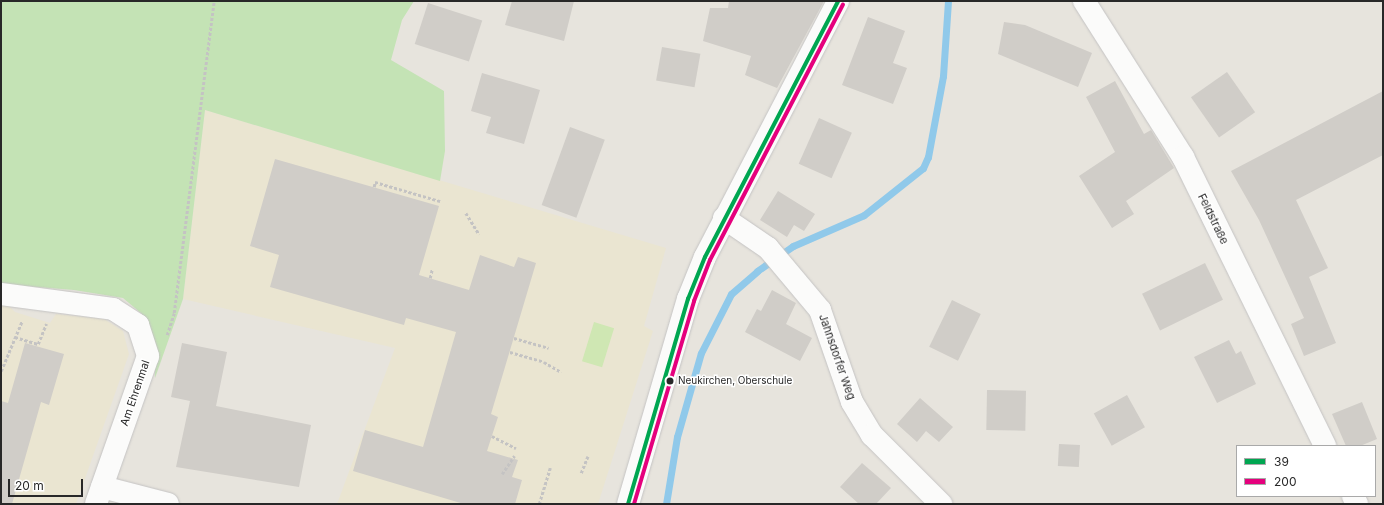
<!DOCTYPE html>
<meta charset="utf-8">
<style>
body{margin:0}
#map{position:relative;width:1384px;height:505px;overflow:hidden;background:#e7e4dd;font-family:Inter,sans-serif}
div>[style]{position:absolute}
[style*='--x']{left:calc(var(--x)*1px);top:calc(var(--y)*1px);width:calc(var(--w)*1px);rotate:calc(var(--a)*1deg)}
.education>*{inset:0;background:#eae5d1}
.green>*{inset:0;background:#c4e3b5}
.pitch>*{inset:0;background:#cfe7b3;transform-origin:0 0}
.stream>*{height:7px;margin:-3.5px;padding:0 3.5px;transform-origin:3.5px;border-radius:3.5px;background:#90c9ea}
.building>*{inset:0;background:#d0cdc8;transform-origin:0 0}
.path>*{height:2.5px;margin-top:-1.25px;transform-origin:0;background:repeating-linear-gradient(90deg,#c4c3c3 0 3px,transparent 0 5px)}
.roads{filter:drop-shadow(0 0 1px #c4c3c3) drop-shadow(0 0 1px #c4c3c3)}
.street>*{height:22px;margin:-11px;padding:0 11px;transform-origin:11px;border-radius:11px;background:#fbfbfa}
.secondary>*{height:22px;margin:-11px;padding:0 11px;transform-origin:11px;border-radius:11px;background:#fbfbfa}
.bus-1>*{height:4px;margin:-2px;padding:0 2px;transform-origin:2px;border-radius:2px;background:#00a651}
.bus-2>*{height:4px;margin:-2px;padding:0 2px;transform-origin:2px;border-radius:2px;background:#e5007d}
.dots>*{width:11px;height:11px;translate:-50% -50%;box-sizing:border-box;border:2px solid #fff;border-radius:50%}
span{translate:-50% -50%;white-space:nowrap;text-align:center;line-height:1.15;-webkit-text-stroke:3px #fff;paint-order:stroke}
.bus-label{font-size:10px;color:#282828}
.left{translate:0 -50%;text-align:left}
.street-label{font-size:11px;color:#282828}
.frame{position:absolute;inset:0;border:2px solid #282828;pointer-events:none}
.legend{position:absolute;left:1236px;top:445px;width:140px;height:52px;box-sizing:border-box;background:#fff;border:1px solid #a9a9a9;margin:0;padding:5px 7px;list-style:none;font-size:12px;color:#282828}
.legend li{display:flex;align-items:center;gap:8px;height:20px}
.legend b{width:20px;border:1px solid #a9a9a9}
.scale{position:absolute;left:8px;top:479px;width:75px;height:18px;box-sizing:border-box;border:2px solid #282828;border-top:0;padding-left:5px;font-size:12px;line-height:14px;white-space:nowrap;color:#282828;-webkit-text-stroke:3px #fff;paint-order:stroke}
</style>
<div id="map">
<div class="education">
<i style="clip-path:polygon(205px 110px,666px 248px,644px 326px,653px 331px,598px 504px,337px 504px,395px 348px,183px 299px)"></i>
<i style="clip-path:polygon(1px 302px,6px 303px,15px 312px,50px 323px,56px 314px,104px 319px,123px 331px,129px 354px,76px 504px,1px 504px)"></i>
</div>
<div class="green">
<i style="clip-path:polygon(1px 1px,414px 1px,402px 20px,391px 60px,444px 91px,445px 151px,440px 181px,205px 110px,183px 299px,155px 378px,153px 341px,142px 314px,123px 298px,74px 290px,1px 284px)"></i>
</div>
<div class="pitch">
<i style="left:594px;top:322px;width:21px;height:41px;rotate:17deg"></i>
</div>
<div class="stream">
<i style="--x:666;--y:504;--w:68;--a:-80.7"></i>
<i style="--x:677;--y:437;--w:87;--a:-74.1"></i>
<i style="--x:701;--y:353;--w:66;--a:-63"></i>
<i style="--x:731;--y:294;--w:35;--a:-41"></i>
<i style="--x:757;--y:271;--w:44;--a:-34.8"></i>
<i style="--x:793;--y:246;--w:77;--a:-23.6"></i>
<i style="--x:864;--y:215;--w:75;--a:-38.5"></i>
<i style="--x:923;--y:168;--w:12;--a:-66"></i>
<i style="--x:928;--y:157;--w:82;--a:-79.5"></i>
<i style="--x:943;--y:76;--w:75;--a:-86.2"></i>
</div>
<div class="building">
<i style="clip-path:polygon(512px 1px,574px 1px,564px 41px,505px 25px)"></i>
<i style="clip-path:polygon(729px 1px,824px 1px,777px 88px,745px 75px,751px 56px,703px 41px,710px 8px,728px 8px)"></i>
<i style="left:428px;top:3px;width:57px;height:43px;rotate:18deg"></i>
<i style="clip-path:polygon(868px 17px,905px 31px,893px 63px,907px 68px,893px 104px,842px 85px)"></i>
<i style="clip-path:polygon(1004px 22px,1025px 25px,1092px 53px,1078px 87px,998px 54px)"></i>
<i style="left:662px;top:47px;width:39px;height:34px;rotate:10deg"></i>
<i style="left:1227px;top:72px;width:49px;height:44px;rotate:55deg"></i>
<i style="clip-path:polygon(482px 73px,540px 90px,524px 144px,486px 133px,491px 117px,471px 111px)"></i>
<i style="clip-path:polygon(1115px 81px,1144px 134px,1151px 130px,1174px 168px,1126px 201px,1134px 214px,1112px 228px,1079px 176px,1115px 152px,1086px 97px)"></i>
<i style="clip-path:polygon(1383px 91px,1383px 155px,1296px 200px,1328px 268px,1309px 277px,1336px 343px,1304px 356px,1291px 324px,1304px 318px,1259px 220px,1231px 171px)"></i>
<i style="left:819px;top:118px;width:36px;height:50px;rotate:24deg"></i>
<i style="left:570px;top:127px;width:37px;height:83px;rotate:20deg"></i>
<i style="clip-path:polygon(275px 159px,439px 206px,419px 275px,469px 290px,480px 255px,514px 267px,518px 257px,536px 263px,491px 414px,498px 417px,487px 451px,518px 460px,512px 477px,522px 480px,515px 504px,464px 504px,353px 471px,365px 430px,423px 447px,456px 332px,406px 318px,404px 325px,270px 287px,279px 255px,250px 246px)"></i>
<i style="clip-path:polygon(778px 191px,815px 214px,804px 231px,794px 225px,787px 237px,760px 220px)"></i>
<i style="left:1205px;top:263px;width:41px;height:70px;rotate:64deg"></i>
<i style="clip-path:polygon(772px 290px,796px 303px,786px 324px,812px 338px,800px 361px,745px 332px,757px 309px,761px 311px)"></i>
<i style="left:952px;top:300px;width:32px;height:52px;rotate:26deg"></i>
<i style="clip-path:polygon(1229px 340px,1236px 354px,1241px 351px,1256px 384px,1217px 403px,1194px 357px)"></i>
<i style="clip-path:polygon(25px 343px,64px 354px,49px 405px,41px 402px,12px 504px,1px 504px,1px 401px,8px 403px)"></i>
<i style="clip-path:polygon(182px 343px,227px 352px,216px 406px,311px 425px,299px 487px,176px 467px,190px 401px,171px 397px)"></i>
<i style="left:987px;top:390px;width:39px;height:40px;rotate:1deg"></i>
<i style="left:1127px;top:395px;width:37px;height:38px;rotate:61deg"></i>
<i style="clip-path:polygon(920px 398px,953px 427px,939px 442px,926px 431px,917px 442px,897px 424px)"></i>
<i style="clip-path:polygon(1362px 402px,1377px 439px,1360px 446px,1346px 446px,1332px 414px)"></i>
<i style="left:1059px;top:444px;width:21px;height:22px;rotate:3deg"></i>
<i style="clip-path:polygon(862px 463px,891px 488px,876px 504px,859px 504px,840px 487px)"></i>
</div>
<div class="path">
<i style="--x:374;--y:187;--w:5;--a:-79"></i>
<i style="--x:375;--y:182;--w:68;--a:16.3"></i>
<i style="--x:466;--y:213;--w:25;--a:58"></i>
<i style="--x:430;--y:278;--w:9;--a:-77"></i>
<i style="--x:167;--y:335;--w:23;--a:-72"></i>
<i style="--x:174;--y:313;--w:315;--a:-82.7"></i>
<i style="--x:15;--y:337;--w:24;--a:17"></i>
<i style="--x:38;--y:344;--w:22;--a:-68"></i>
<i style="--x:514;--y:338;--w:36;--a:16"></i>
<i style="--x:510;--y:352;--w:35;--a:16"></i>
<i style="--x:544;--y:362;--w:20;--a:30"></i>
<i style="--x:1;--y:371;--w:54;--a:-67.2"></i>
<i style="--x:492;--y:436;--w:27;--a:27"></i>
<i style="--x:581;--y:473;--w:18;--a:-68"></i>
<i style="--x:502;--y:474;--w:22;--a:-56"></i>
<i style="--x:539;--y:504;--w:38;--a:-73"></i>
</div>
<div class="roads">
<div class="street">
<i style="--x:1084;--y:1;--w:185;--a:57.6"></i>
<i style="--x:1183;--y:157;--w:322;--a:63.8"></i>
<i style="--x:724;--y:218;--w:53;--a:34.3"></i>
<i style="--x:768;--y:248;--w:81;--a:50"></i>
<i style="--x:820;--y:310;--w:97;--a:70.8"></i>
<i style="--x:852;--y:402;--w:39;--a:59"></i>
<i style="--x:872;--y:435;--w:98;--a:45"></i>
<i style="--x:1;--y:294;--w:113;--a:7.6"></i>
<i style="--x:113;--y:309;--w:30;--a:33"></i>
<i style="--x:138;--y:325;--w:33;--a:72"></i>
<i style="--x:148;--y:356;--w:157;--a:109.4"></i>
<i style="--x:102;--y:487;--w:68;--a:14.4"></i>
<i style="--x:1353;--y:496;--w:9;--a:63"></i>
</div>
<div class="secondary">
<i style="--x:628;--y:504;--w:214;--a:-73.7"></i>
<i style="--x:688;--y:299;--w:45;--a:-68"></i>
<i style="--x:705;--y:257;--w:288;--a:-62.5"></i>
</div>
</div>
<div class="bus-1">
<i style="--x:628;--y:504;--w:214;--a:-73.7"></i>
<i style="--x:688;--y:299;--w:45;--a:-68"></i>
<i style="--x:705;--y:257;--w:288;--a:-62.5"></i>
</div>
<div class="bus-2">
<i style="--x:634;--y:504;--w:212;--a:-73.5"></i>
<i style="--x:694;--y:301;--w:44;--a:-68.7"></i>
<i style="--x:710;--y:260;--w:288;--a:-62.5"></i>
</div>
<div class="dots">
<i style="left:670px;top:381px;background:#282828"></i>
</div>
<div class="bus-label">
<span class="left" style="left:678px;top:381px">Neukirchen, Oberschule</span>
</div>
<div class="street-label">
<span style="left:1213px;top:219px;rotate:64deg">Feldstraße</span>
<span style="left:837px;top:357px;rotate:71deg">Jahnsdorfer Weg</span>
<span style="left:135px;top:393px;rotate:-71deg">Am Ehrenmal</span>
</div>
<div class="frame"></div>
<ul class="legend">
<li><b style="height:5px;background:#00a651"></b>39</li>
<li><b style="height:5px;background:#e5007d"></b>200</li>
</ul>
<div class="scale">20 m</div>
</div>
